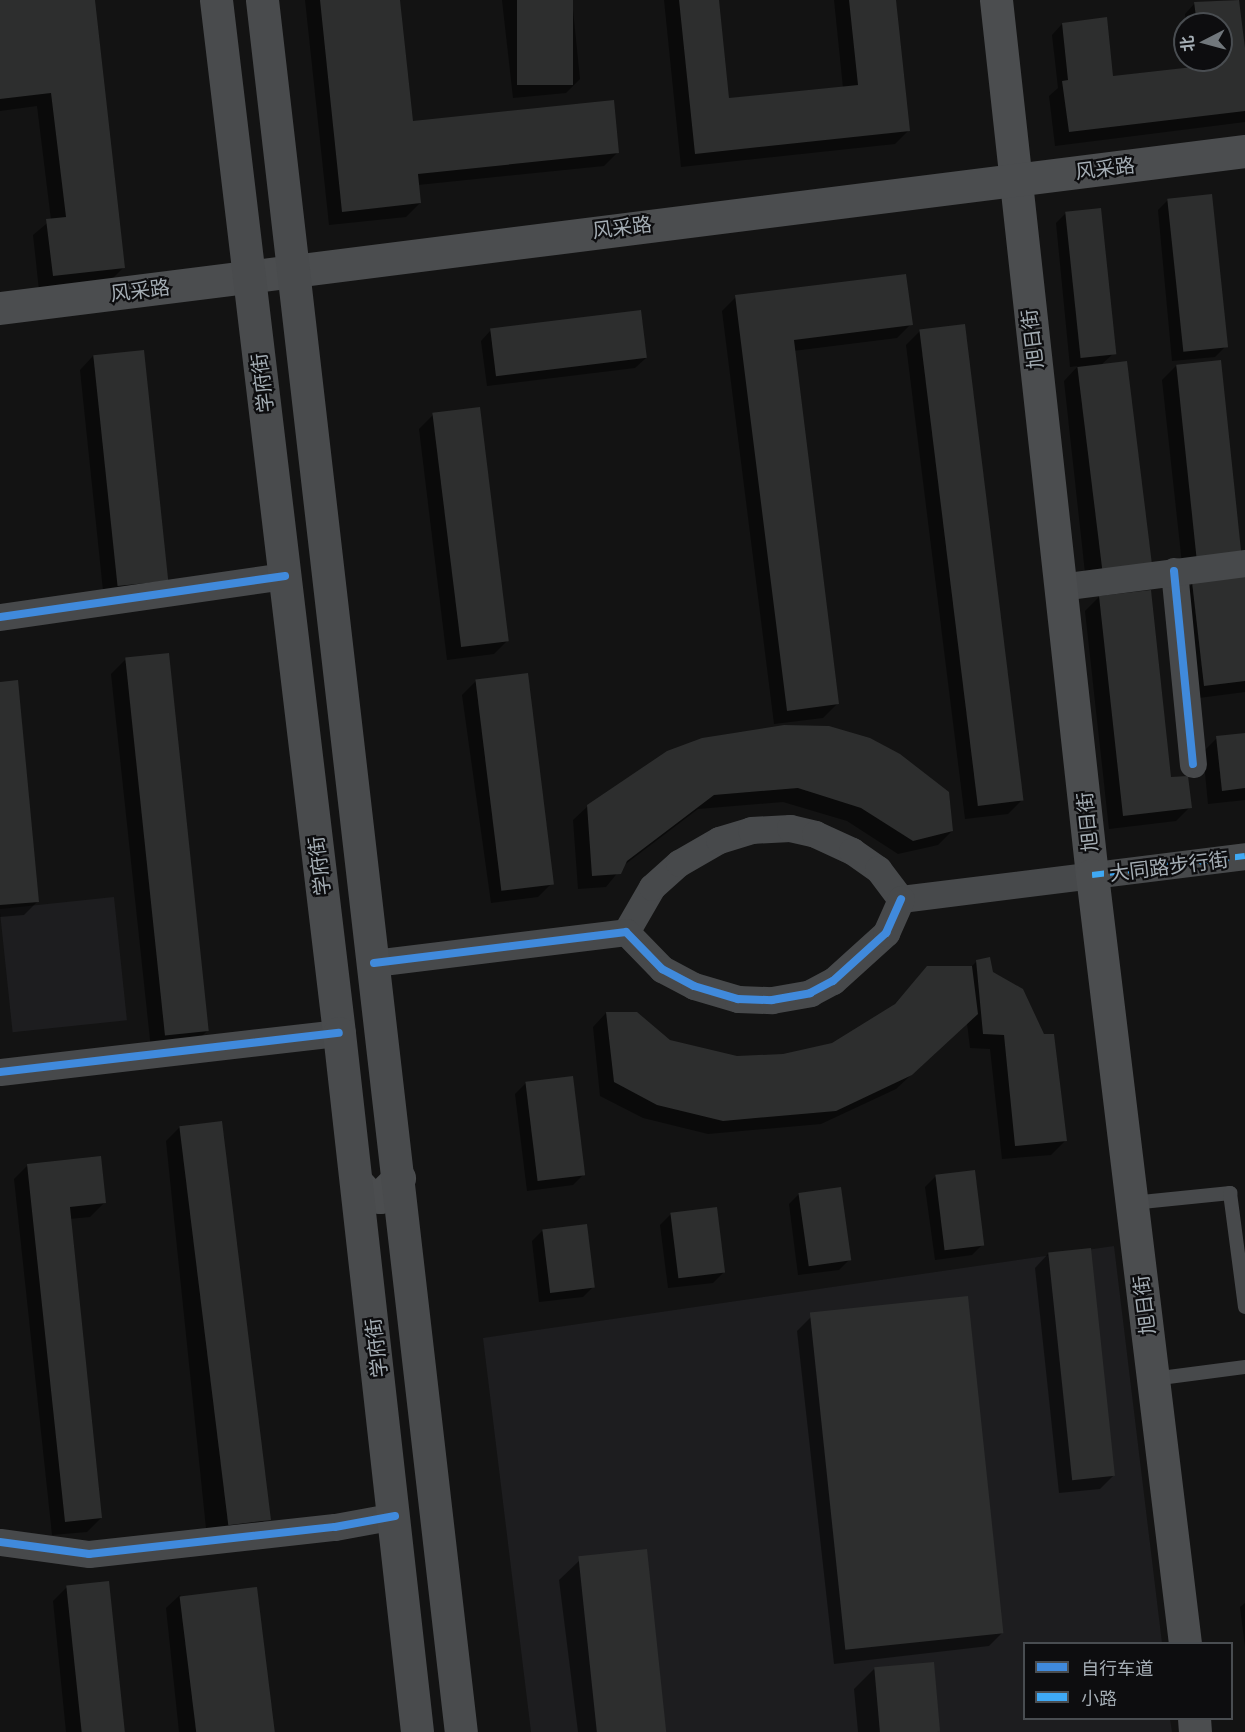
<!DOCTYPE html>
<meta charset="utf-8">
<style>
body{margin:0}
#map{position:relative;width:1245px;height:1732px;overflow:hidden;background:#131313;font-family:"Asap Condensed","Noto Sans SC",sans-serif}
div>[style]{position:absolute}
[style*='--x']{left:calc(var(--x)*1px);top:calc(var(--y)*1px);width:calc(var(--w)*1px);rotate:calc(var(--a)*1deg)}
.built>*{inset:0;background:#1d1d1f;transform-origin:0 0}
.shadow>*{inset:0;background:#0007}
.building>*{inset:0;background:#2d2e2e;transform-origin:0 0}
.lane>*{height:14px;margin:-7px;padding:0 7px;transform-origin:7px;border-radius:7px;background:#47494b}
.street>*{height:27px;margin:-13.5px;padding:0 13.5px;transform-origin:13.5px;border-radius:13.5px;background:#47494b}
.secondary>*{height:33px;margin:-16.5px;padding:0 16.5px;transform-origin:16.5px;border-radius:16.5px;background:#4b4d4f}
.primary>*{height:33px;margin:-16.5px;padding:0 16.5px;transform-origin:16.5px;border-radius:16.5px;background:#494b4d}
.quiet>*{height:6px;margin-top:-3px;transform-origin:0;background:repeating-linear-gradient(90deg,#3fa9f5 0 12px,transparent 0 18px)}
.cycleway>*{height:8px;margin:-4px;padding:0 4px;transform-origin:4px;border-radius:4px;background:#408adc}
span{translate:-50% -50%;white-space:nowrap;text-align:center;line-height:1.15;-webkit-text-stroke:4.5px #0d0d0f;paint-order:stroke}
.street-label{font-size:20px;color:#a4adb4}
.legend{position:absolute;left:1023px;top:1642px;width:210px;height:78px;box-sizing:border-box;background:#0d0d0f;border:2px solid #494d51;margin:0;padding:8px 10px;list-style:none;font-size:18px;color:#a4adb4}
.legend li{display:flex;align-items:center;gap:12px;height:30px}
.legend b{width:30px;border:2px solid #494d51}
.north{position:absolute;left:1173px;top:12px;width:60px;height:60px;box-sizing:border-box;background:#0d0d0f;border:2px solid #494d51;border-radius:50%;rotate:264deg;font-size:16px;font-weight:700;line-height:24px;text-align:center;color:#a4adb4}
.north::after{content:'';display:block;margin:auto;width:21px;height:27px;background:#71777c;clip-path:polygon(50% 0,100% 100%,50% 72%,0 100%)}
</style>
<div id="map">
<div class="built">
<i style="left:114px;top:897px;width:124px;height:115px;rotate:84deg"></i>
<i style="clip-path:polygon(1114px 1246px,1162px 1643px,1024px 1644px,1024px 1718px,1170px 1719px,1172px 1732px,531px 1732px,483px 1338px)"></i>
</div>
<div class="shadow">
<i style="clip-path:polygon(16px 0,94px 0,124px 267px,110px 281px,39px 290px,33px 235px,51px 220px,37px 106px,0 111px,0 2px)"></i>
<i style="clip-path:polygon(305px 0,399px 0,411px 122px,618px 152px,604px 166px,418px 185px,420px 203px,406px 217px,329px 225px)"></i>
<i style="clip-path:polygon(502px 0,572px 0,580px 79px,566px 93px,513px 98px)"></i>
<i style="clip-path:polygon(664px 0,717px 0,728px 100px,843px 88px,834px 0,895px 0,909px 130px,895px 144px,681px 167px)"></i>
<i style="clip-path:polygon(1238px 0,1245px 60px,1245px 122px,1055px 146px,1049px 96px,1058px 88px,1052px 35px,1062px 24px,1112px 77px,1191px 69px,1190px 60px,1221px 60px,1221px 24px,1186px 24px,1185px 14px,1195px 3px)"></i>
<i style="clip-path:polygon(1168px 200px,1225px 347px,1215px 357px,1172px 361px,1158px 210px)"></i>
<i style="clip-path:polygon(1066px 213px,1114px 353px,1102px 364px,1149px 563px,1086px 582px,1064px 381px,1078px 366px,1070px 367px,1056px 223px)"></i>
<i style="clip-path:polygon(736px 297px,911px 324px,897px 338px,793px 351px,837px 704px,823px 718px,774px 724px,722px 311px)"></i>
<i style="clip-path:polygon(491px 330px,646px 358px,635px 368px,487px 386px,481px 341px)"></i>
<i style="clip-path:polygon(920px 331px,1022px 800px,1008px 814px,965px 819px,906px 345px)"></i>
<i style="clip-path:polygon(93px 356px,153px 594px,104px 600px,80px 370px)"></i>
<i style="clip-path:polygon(1176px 366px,1240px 555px,1183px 573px,1162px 380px)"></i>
<i style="clip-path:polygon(433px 415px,508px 640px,494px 654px,447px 660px,419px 429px)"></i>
<i style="clip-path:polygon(1245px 577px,1245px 692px,1191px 699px,1179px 598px,1192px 584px)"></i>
<i style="clip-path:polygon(1099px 597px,1170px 779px,1190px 807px,1176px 821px,1109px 829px,1085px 611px)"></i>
<i style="clip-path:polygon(125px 660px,207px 1031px,193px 1045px,151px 1049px,111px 674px)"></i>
<i style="clip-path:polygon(476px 681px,552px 883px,538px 897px,491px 903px,462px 695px)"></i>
<i style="clip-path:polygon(0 683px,38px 901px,24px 915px,0 917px)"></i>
<i style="clip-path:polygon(1245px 735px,1245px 800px,1208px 804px,1203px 752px,1217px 738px)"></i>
<i style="clip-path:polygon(668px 752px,952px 831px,938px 845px,898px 854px,847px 821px,783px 802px,698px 809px,623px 866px,606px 887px,578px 889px,573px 820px,588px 806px)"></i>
<i style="clip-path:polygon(977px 961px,992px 973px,1065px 1141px,1051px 1155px,1002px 1159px,990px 1049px,970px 1048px,967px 1023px,896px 1089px,821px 1124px,708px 1134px,643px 1118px,600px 1096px,593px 1027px,606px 1013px,669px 1041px,737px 1057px,783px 1056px,833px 1045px,891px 1008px,928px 967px,971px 967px)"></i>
<i style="clip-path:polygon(526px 1083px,584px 1174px,573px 1185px,527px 1191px,515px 1094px)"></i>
<i style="clip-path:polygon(180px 1127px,266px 1519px,252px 1533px,207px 1538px,166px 1141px)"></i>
<i style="clip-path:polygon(28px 1165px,104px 1203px,90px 1217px,69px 1219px,101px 1518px,87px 1532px,52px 1535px,14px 1179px)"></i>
<i style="clip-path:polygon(936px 1176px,982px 1245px,972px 1255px,935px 1260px,925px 1187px)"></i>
<i style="clip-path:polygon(799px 1194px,849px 1260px,839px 1270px,798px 1275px,789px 1204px)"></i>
<i style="clip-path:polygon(671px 1214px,724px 1272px,713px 1283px,668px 1288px,660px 1225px)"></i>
<i style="clip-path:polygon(542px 1231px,593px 1287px,583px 1297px,539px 1302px,532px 1241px)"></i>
<i style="clip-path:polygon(1048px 1254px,1114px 1475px,1100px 1489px,1059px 1493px,1035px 1268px)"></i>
<i style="clip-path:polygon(811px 1317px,1003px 1632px,989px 1646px,834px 1664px,797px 1331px)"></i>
<i style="clip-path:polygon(580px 1560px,663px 1732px,578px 1732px,559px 1580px)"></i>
<i style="clip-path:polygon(67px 1587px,122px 1732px,66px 1732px,53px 1601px)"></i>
<i style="clip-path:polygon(180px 1595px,272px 1732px,179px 1732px,166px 1608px)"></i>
<i style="clip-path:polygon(1245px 1603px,1245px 1647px,1240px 1607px)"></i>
<i style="clip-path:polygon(874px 1669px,939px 1732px,858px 1732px,854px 1689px)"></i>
</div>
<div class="building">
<i style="clip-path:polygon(0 0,95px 0,125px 268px,53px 276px,46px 219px,66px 217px,51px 93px,0 99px)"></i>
<i style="clip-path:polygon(320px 0,400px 0,413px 121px,614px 100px,619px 153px,418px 174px,421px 203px,342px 212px)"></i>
<i style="left:517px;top:0;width:56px;height:85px"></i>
<i style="clip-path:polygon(679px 0,719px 0,729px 98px,858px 85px,849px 0,896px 0,910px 131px,695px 154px)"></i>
<i style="clip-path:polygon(1239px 0,1245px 48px,1245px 111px,1069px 132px,1062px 81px,1068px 80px,1062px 23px,1107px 17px,1113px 76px,1202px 66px,1201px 60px,1221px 60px,1221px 24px,1197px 24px,1194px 2px)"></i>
<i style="left:1212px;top:194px;width:154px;height:45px;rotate:84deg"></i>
<i style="left:1101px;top:208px;width:147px;height:36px;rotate:84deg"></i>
<i style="clip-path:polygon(906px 274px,913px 325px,794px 340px,839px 704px,787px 711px,735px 295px)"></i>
<i style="left:641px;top:310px;width:48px;height:152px;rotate:83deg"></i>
<i style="left:965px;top:324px;width:480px;height:46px;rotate:83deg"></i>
<i style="left:144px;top:350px;width:232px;height:51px;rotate:84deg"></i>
<i style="left:1221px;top:360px;width:196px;height:45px;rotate:84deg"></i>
<i style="left:1127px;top:361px;width:204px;height:50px;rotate:83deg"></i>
<i style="left:480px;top:407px;width:236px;height:48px;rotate:83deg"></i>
<i style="clip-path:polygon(1245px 576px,1245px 681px,1204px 686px,1192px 582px)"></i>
<i style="clip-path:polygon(1151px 590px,1171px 777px,1188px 776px,1192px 808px,1123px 816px,1099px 596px)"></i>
<i style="left:169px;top:653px;width:380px;height:44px;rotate:84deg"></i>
<i style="left:528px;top:673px;width:213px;height:53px;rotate:83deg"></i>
<i style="clip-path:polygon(18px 680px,39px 902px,0 905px,0 682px)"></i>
<i style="clip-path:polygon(784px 725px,829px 726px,870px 738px,900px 754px,949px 792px,953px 831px,913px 841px,861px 808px,798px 788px,714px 795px,627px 861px,621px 874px,592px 876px,587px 805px,667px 751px,702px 738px)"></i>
<i style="clip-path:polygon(1245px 733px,1245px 788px,1222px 791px,1216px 736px)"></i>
<i style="clip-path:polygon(990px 957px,993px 972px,1023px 989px,1044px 1034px,1054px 1034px,1067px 1141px,1015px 1146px,1004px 1035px,983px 1034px,976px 960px)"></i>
<i style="clip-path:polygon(927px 966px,972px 966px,978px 1014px,912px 1075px,836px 1111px,723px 1121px,657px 1105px,614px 1082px,606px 1012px,637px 1012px,670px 1040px,737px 1056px,783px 1054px,832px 1043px,895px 1004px)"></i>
<i style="left:573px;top:1076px;width:100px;height:48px;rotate:83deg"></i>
<i style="left:222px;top:1121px;width:402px;height:43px;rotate:83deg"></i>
<i style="clip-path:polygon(101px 1156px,106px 1203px,70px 1207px,102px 1518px,65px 1522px,27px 1164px)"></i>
<i style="left:975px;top:1170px;width:76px;height:40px;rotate:83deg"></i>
<i style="left:841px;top:1187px;width:74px;height:43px;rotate:82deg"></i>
<i style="left:717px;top:1207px;width:66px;height:47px;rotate:83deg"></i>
<i style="left:587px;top:1224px;width:64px;height:45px;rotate:83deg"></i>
<i style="left:1091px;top:1248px;width:229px;height:43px;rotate:84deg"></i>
<i style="left:968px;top:1296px;width:339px;height:159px;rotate:84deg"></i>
<i style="left:647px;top:1549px;width:184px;height:69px;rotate:84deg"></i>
<i style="left:109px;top:1581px;width:152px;height:43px;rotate:84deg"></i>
<i style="left:257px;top:1587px;width:146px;height:78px;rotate:83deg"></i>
<i style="left:934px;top:1662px;width:70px;height:60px;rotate:85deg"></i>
</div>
<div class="lane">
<i style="--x:1132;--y:1203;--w:99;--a:-5.8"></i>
<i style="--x:1230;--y:1193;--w:115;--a:82.5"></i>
<i style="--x:1153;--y:1379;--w:93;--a:-7.4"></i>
</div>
<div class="street">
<i style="--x:1174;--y:571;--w:194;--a:84.4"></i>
<i style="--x:1060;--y:587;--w:187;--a:-7.4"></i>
<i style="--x:0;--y:617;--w:288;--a:-8.2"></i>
<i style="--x:626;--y:932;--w:52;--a:-60"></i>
<i style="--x:652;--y:887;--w:36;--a:-42"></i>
<i style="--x:679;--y:863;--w:46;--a:-29.9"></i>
<i style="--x:719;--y:840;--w:34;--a:-17"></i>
<i style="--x:751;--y:830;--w:39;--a:-3"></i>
<i style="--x:790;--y:828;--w:26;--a:13"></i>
<i style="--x:815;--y:834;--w:41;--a:24.7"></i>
<i style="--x:852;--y:851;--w:32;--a:35"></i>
<i style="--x:878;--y:869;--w:38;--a:53"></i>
<i style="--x:901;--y:899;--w:347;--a:-7.1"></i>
<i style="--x:374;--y:963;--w:254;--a:-7"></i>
<i style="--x:626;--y:932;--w:52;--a:45.8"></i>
<i style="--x:662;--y:969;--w:36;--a:28"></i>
<i style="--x:694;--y:986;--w:46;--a:16.5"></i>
<i style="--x:738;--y:999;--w:34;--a:2"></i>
<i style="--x:772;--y:1000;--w:39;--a:-10"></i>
<i style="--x:810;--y:993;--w:26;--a:-28"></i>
<i style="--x:833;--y:981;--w:72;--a:-42.2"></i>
<i style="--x:886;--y:933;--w:37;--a:-66"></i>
<i style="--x:0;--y:1072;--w:341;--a:-6.6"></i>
<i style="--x:0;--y:1542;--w:90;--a:7.7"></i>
<i style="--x:89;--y:1554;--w:247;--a:-6.3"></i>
<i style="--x:335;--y:1527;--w:61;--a:-10.4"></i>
</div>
<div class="secondary">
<i style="--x:996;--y:0;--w:880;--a:83.74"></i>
<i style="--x:1092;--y:875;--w:775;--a:83.1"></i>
<i style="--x:0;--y:308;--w:1255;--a:-7.19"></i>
<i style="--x:357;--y:1183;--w:16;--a:47"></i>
<i style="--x:368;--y:1195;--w:12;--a:9"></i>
<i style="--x:380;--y:1197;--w:27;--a:-45"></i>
<i style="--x:1194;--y:1718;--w:14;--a:86"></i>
</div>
<div class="primary">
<i style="--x:216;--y:0;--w:1040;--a:83.21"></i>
<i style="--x:339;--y:1033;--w:703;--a:83.63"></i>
<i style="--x:262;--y:0;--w:1743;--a:83.45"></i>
</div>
<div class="quiet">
<i style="--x:1092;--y:875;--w:154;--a:-7.1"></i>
</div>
<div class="cycleway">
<i style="--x:1174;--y:571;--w:194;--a:84.4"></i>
<i style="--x:0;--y:617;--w:288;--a:-8.2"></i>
<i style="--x:374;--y:963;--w:254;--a:-7"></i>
<i style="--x:626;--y:932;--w:52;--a:45.8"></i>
<i style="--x:662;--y:969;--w:36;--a:28"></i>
<i style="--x:694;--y:986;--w:46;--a:16.5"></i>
<i style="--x:738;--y:999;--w:34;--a:2"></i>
<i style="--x:772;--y:1000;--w:39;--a:-10"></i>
<i style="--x:810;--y:993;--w:26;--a:-28"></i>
<i style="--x:833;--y:981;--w:72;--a:-42.2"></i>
<i style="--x:886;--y:933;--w:37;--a:-66"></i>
<i style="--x:0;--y:1072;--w:341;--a:-6.6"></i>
<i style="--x:0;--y:1542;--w:90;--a:7.7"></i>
<i style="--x:89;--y:1554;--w:247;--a:-6.3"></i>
<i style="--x:335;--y:1527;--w:61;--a:-10.4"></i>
</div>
<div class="street-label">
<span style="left:1105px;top:168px;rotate:-7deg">风采路</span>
<span style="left:622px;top:227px;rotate:-7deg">风采路</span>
<span style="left:140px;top:290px;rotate:-7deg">风采路</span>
<span style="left:1032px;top:339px;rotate:-97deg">旭日街</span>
<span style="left:262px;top:383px;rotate:-97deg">学府街</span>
<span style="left:1087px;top:822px;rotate:-96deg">旭日街</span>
<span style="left:319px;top:866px;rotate:-97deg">学府街</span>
<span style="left:1169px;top:866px;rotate:-7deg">大同路步行街</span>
<span style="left:1144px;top:1305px;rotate:-97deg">旭日街</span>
<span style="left:376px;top:1348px;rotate:-97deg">学府街</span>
</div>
<ul class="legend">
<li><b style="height:8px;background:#408adc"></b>自行车道</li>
<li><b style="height:8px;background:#3fa9f5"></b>小路</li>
</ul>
<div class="north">北</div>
</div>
